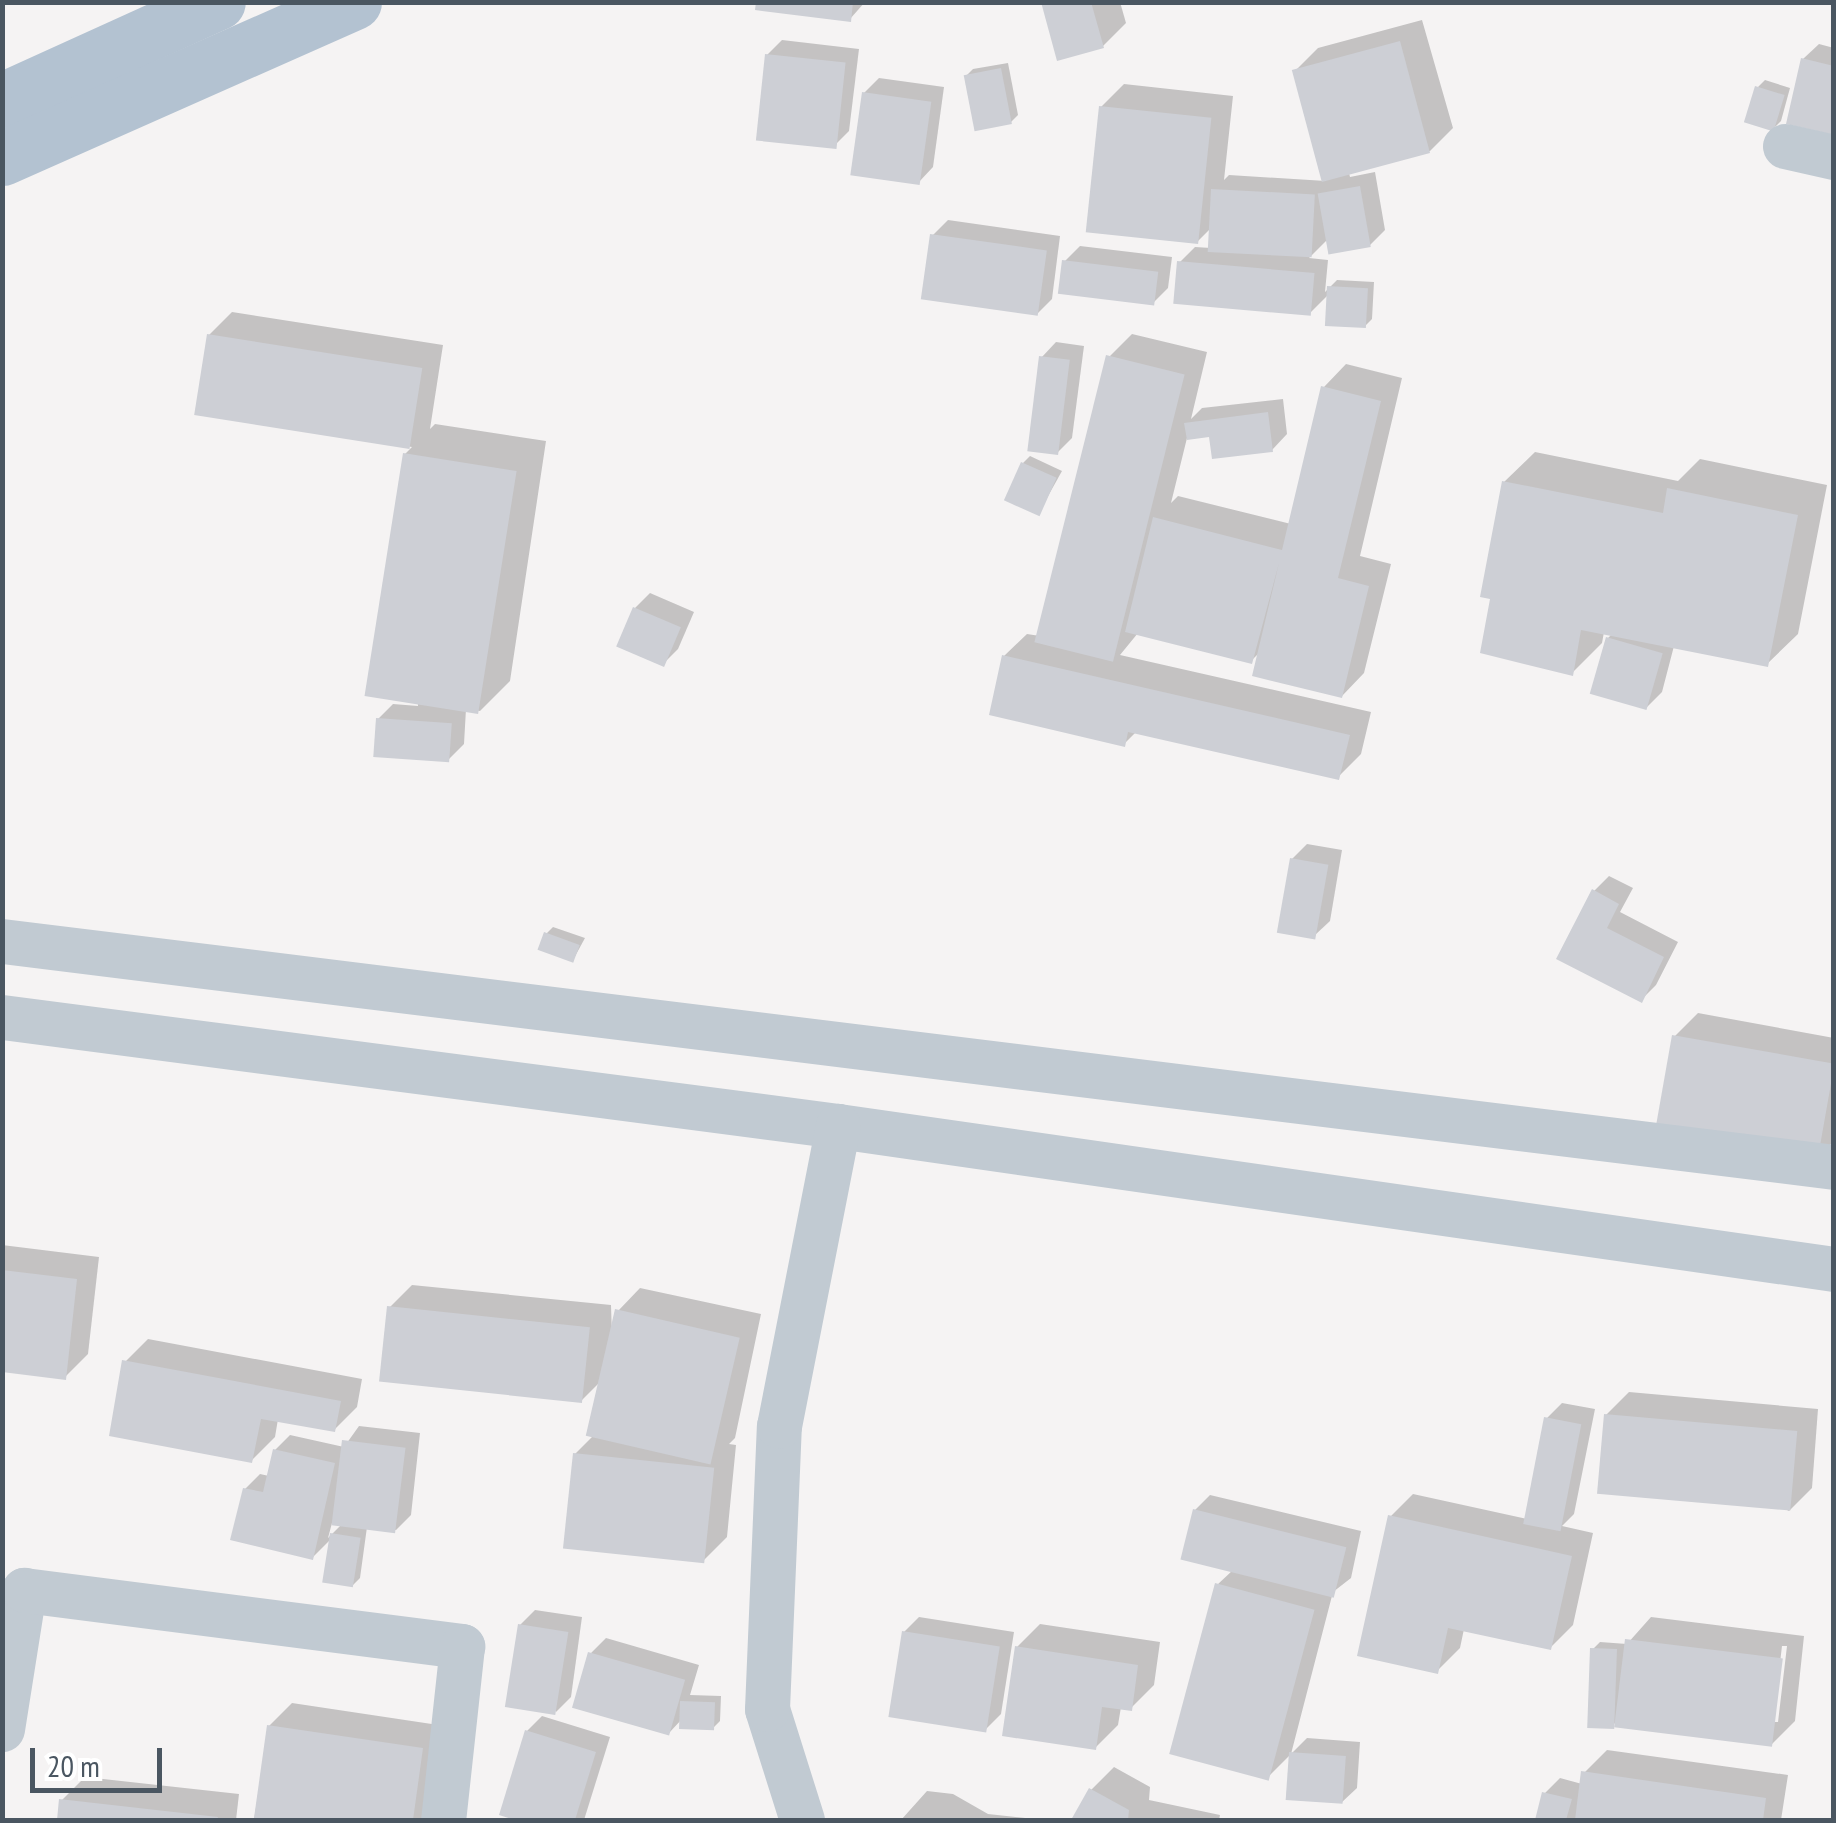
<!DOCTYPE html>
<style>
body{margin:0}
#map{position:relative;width:1836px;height:1823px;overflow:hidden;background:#f5f3f3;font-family:"PT Sans Narrow",sans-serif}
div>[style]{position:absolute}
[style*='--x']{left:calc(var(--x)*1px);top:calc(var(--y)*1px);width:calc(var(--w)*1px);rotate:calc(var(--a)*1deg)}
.shadow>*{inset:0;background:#0003}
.building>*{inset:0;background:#cdcfd5;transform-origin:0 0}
.minor>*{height:45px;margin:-22.5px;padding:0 22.5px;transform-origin:22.5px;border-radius:22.5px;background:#c1cad2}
.major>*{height:55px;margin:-27.5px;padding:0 27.5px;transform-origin:27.5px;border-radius:27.5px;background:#b3c2d1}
span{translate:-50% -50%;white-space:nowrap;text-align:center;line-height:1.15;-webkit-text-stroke:10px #fff;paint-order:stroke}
.frame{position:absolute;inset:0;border:5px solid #4a5661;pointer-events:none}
.scale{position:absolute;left:30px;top:1748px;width:132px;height:45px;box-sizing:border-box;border:5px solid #4a5661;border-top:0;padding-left:12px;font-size:30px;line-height:35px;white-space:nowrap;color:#4a5661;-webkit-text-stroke:8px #fff;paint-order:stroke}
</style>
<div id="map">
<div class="shadow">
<i style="clip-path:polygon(759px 2px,865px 2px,850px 19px)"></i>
<i style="clip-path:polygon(1044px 2px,1120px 2px,1126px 23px,1103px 46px)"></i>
<i style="clip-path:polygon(1422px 20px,1453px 128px,1430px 151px,1349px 173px,1350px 177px,1375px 172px,1385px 230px,1370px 245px,1328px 239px,1309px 258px,1328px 260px,1325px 292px,1337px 280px,1374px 282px,1372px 319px,1365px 326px,1329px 294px,1309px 314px,1180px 262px,1195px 247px,1211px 248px,1212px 227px,1197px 242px,1101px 107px,1124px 84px,1233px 96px,1224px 180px,1229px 175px,1326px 181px,1295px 71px,1318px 48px)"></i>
<i style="clip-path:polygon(782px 40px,859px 49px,849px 131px,834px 146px,767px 55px)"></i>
<i style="clip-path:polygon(1819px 44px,1834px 48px,1834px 132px,1803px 59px)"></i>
<i style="clip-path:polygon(1008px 63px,1018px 115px,1011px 122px,966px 76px,973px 69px)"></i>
<i style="clip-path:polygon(879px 78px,944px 87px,933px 167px,918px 183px,864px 93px)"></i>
<i style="clip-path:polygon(1765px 80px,1790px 88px,1781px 121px,1774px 128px,1758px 87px)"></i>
<i style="clip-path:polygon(948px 220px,1060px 236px,1052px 299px,1037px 314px,933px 235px)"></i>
<i style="clip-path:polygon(1080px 246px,1172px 257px,1168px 288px,1153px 303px,1065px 261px)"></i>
<i style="clip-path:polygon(232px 312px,443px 345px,430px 429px,435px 424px,546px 441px,510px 681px,480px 711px,466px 709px,464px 744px,449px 759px,378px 719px,393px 704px,418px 706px,405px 454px,412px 447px,197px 413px,209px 335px)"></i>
<i style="clip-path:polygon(1132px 334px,1207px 352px,1191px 419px,1202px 408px,1283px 399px,1287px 434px,1272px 450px,1211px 435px,1187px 438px,1171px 503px,1178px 496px,1291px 524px,1324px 387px,1346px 364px,1402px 378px,1360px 556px,1391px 564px,1364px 673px,1342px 696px,1259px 653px,1251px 661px,1138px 633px,1120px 655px,1371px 712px,1361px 754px,1338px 777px,1137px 731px,1124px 744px,1004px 656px,1027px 634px,1040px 636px,1109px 357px)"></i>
<i style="clip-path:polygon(1056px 342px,1084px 346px,1072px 438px,1057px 453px,1041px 358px)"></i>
<i style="clip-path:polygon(1535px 452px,1678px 481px,1700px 459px,1827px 485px,1798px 634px,1767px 664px,1674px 646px,1662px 692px,1647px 707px,1608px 638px,1613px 633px,1604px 632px,1602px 643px,1572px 673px,1493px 597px,1504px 482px)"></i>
<i style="clip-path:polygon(1030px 456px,1062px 471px,1038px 514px,1023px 463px)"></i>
<i style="clip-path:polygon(650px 593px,694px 612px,678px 649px,663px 664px,635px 608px)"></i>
<i style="clip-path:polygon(1307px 844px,1342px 850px,1330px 921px,1314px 936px,1292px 859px)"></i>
<i style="clip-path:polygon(1609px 876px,1633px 888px,1620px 912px,1678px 942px,1656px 985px,1641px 1000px,1559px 958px,1594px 891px)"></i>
<i style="clip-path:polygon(553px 927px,585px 938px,573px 960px,546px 934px)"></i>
<i style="clip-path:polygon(1698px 1013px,1834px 1038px,1834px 1141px,1821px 1154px,1675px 1036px)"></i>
<i style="clip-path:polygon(2px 1245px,99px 1257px,88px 1354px,65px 1377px,2px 1369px)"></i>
<i style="clip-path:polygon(412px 1285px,611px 1305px,612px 1337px,618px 1311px,640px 1288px,761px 1314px,735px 1438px,729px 1444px,736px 1445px,727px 1537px,704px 1560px,575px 1454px,594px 1435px,603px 1379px,582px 1400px,389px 1308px)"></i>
<i style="clip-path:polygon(148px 1339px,362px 1379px,357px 1407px,334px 1430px,278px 1419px,275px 1437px,252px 1460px,125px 1362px)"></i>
<i style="clip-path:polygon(1629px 1392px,1818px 1409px,1812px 1488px,1789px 1511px,1606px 1415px)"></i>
<i style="clip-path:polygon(1562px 1403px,1595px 1409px,1574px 1514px,1562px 1526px,1593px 1533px,1573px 1625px,1550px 1648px,1464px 1629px,1460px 1648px,1437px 1671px,1390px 1517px,1413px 1494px,1527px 1519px,1547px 1418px)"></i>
<i style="clip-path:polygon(evenodd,359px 1426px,420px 1433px,411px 1515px,396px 1530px,367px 1527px,360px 1578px,353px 1585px,332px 1538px,312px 1558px,245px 1489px,260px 1474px,269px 1476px,275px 1450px,290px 1435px,344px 1447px,359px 1426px,332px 1523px,342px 1524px,328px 1538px,332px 1523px)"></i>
<i style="clip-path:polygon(1210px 1495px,1361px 1531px,1351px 1578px,1333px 1592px,1291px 1754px,1307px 1738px,1360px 1742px,1357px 1788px,1341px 1803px,1292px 1753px,1268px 1777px,1217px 1585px,1233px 1570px,1195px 1510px)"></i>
<i style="clip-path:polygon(535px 1610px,582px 1617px,571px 1697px,556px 1712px,520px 1625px)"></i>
<i style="clip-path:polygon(919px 1617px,1014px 1632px,1001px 1714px,986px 1729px,904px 1632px)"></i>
<i style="clip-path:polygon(evenodd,1651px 1617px,1804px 1636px,1795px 1721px,1772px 1744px,1618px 1720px,1611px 1727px,1593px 1649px,1600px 1642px,1627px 1644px,1651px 1617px,1782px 1646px,1787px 1646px,1778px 1722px,1773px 1722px,1782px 1646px)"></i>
<i style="clip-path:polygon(1040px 1624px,1160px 1642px,1154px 1685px,1131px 1708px,1121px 1707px,1118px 1725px,1095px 1748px,1017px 1647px)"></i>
<i style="clip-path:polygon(606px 1638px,699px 1665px,690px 1695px,721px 1696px,720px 1721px,713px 1728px,682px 1719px,669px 1733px,591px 1653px)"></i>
<i style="clip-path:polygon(292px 1703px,445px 1726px,431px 1820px,254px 1820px,269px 1726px)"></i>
<i style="clip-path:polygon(542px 1716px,610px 1737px,584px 1820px,524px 1820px,502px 1814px,527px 1731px)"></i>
<i style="clip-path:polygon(1607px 1750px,1788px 1775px,1781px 1820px,1537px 1820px,1545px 1793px,1560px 1778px,1582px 1784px,1584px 1773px)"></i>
<i style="clip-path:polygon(1114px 1767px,1150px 1787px,1149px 1800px,1220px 1815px,1219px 1820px,1074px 1820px,1091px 1790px)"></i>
<i style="clip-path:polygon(85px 1777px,239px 1794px,236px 1820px,59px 1820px,62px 1800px)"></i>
<i style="clip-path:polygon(927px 1791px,953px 1794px,988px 1814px,1044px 1820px,901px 1820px)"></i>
</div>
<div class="building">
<i style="clip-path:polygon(756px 2px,853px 2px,851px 22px,755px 10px)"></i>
<i style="clip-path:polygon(1041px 2px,1091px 2px,1104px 48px,1057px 61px)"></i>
<i style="left:1400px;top:41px;width:116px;height:112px;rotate:75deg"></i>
<i style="left:765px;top:54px;width:81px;height:87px;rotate:6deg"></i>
<i style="clip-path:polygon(1801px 58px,1834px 66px,1834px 135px,1786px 124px)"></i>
<i style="left:1001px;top:68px;width:57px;height:38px;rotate:79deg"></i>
<i style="left:1755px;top:86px;width:31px;height:38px;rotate:17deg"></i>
<i style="left:862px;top:92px;width:70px;height:84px;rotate:8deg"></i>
<i style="left:1099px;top:106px;width:113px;height:127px;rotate:6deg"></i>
<i style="left:1360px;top:186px;width:62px;height:43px;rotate:80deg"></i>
<i style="left:1211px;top:189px;width:104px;height:63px;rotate:3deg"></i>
<i style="left:930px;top:234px;width:118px;height:66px;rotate:8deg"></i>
<i style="left:1062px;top:260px;width:97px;height:34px;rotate:7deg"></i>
<i style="left:1177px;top:261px;width:138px;height:43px;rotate:5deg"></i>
<i style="left:1327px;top:286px;width:41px;height:40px;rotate:3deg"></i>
<i style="left:207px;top:334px;width:218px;height:82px;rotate:9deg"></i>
<i style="left:1106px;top:355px;width:81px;height:296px;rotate:14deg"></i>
<i style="left:1039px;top:356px;width:31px;height:96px;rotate:7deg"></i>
<i style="clip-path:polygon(1321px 386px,1381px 401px,1338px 578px,1369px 586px,1342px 698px,1252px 676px,1279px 563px,1252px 664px,1125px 632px,1153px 517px,1282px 550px)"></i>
<i style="clip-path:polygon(1268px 412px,1273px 452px,1212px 459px,1209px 437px,1187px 440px,1184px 423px)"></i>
<i style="left:403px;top:453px;width:115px;height:246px;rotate:9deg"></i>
<i style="left:1021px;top:462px;width:39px;height:42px;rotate:24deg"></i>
<i style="clip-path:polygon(1502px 481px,1663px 513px,1667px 488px,1798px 515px,1768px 667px,1581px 630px,1573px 676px,1480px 653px,1490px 599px,1480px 597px)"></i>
<i style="left:633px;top:607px;width:52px;height:43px;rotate:23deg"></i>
<i style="left:1606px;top:637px;width:59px;height:59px;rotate:16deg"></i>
<i style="clip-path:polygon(1002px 655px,1350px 735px,1339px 780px,1128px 732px,1125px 747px,989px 715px)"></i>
<i style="left:376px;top:718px;width:76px;height:39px;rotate:4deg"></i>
<i style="left:1290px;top:858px;width:39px;height:76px;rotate:10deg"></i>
<i style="clip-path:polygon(1592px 889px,1619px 904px,1607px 928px,1664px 957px,1642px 1003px,1556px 959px)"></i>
<i style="left:544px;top:932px;width:38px;height:19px;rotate:20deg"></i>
<i style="left:1672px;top:1035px;width:165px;height:94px;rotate:10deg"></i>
<i style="clip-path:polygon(2px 1270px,77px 1279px,66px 1380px,2px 1372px)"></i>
<i style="left:387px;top:1306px;width:204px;height:76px;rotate:6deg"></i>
<i style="left:615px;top:1309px;width:128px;height:130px;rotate:13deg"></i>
<i style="clip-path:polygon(122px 1360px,341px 1401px,335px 1432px,261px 1419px,252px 1463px,109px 1436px)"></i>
<i style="left:1604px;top:1414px;width:194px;height:80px;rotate:5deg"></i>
<i style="left:1544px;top:1417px;width:38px;height:109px;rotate:11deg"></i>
<i style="left:342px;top:1440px;width:64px;height:86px;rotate:7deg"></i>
<i style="clip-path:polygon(273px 1449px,335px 1463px,313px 1560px,230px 1540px,243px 1488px,263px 1492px)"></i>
<i style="left:573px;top:1453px;width:142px;height:96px;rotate:6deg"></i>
<i style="left:1193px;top:1509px;width:158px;height:52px;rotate:14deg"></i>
<i style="clip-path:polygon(1388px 1515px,1572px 1556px,1551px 1650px,1448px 1628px,1438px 1674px,1357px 1656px)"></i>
<i style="left:330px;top:1533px;width:31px;height:50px;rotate:9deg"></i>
<i style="left:1215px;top:1583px;width:103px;height:177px;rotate:15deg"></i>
<i style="left:518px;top:1624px;width:51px;height:84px;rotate:9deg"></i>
<i style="left:902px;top:1631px;width:99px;height:87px;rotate:9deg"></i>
<i style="left:1625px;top:1639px;width:159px;height:89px;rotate:7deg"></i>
<i style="clip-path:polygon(1015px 1646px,1138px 1665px,1132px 1711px,1102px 1707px,1096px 1750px,1002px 1736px)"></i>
<i style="left:1590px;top:1648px;width:27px;height:80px;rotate:2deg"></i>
<i style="left:588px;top:1652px;width:101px;height:58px;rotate:16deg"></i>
<i style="left:680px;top:1701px;width:35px;height:28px;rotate:2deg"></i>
<i style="clip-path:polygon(267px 1725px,423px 1748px,413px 1820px,254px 1818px)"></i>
<i style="clip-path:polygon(525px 1730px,596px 1752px,575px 1820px,515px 1820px,499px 1815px)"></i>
<i style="left:1289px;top:1752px;width:57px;height:48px;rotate:4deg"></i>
<i style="clip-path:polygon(1581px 1771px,1766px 1798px,1763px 1820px,1575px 1820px)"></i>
<i style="clip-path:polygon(1089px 1788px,1129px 1810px,1128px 1820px,1071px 1820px)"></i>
<i style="clip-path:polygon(1542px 1792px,1572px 1799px,1566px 1820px,1535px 1820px)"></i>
<i style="clip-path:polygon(59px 1799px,218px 1817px,217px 1820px,57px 1820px)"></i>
</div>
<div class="minor">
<i style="--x:1785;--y:146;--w:50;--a:12.7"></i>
<i style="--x:2;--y:941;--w:1846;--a:7.03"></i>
<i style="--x:2;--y:1017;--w:843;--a:7.43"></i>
<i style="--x:838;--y:1126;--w:1006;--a:8.17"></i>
<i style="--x:2;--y:1729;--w:141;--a:-81"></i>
<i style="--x:24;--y:1590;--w:442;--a:7.3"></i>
<i style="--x:462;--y:1646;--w:175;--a:96.2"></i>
<i style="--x:802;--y:1820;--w:116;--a:-107.5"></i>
<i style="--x:767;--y:1709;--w:283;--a:-87.6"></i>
<i style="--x:779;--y:1426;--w:306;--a:-78.9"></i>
</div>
<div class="major">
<i style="--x:2;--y:100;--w:237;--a:-24.4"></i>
<i style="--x:2;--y:158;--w:385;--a:-23.9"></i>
</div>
<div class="frame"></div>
<div class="scale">20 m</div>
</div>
